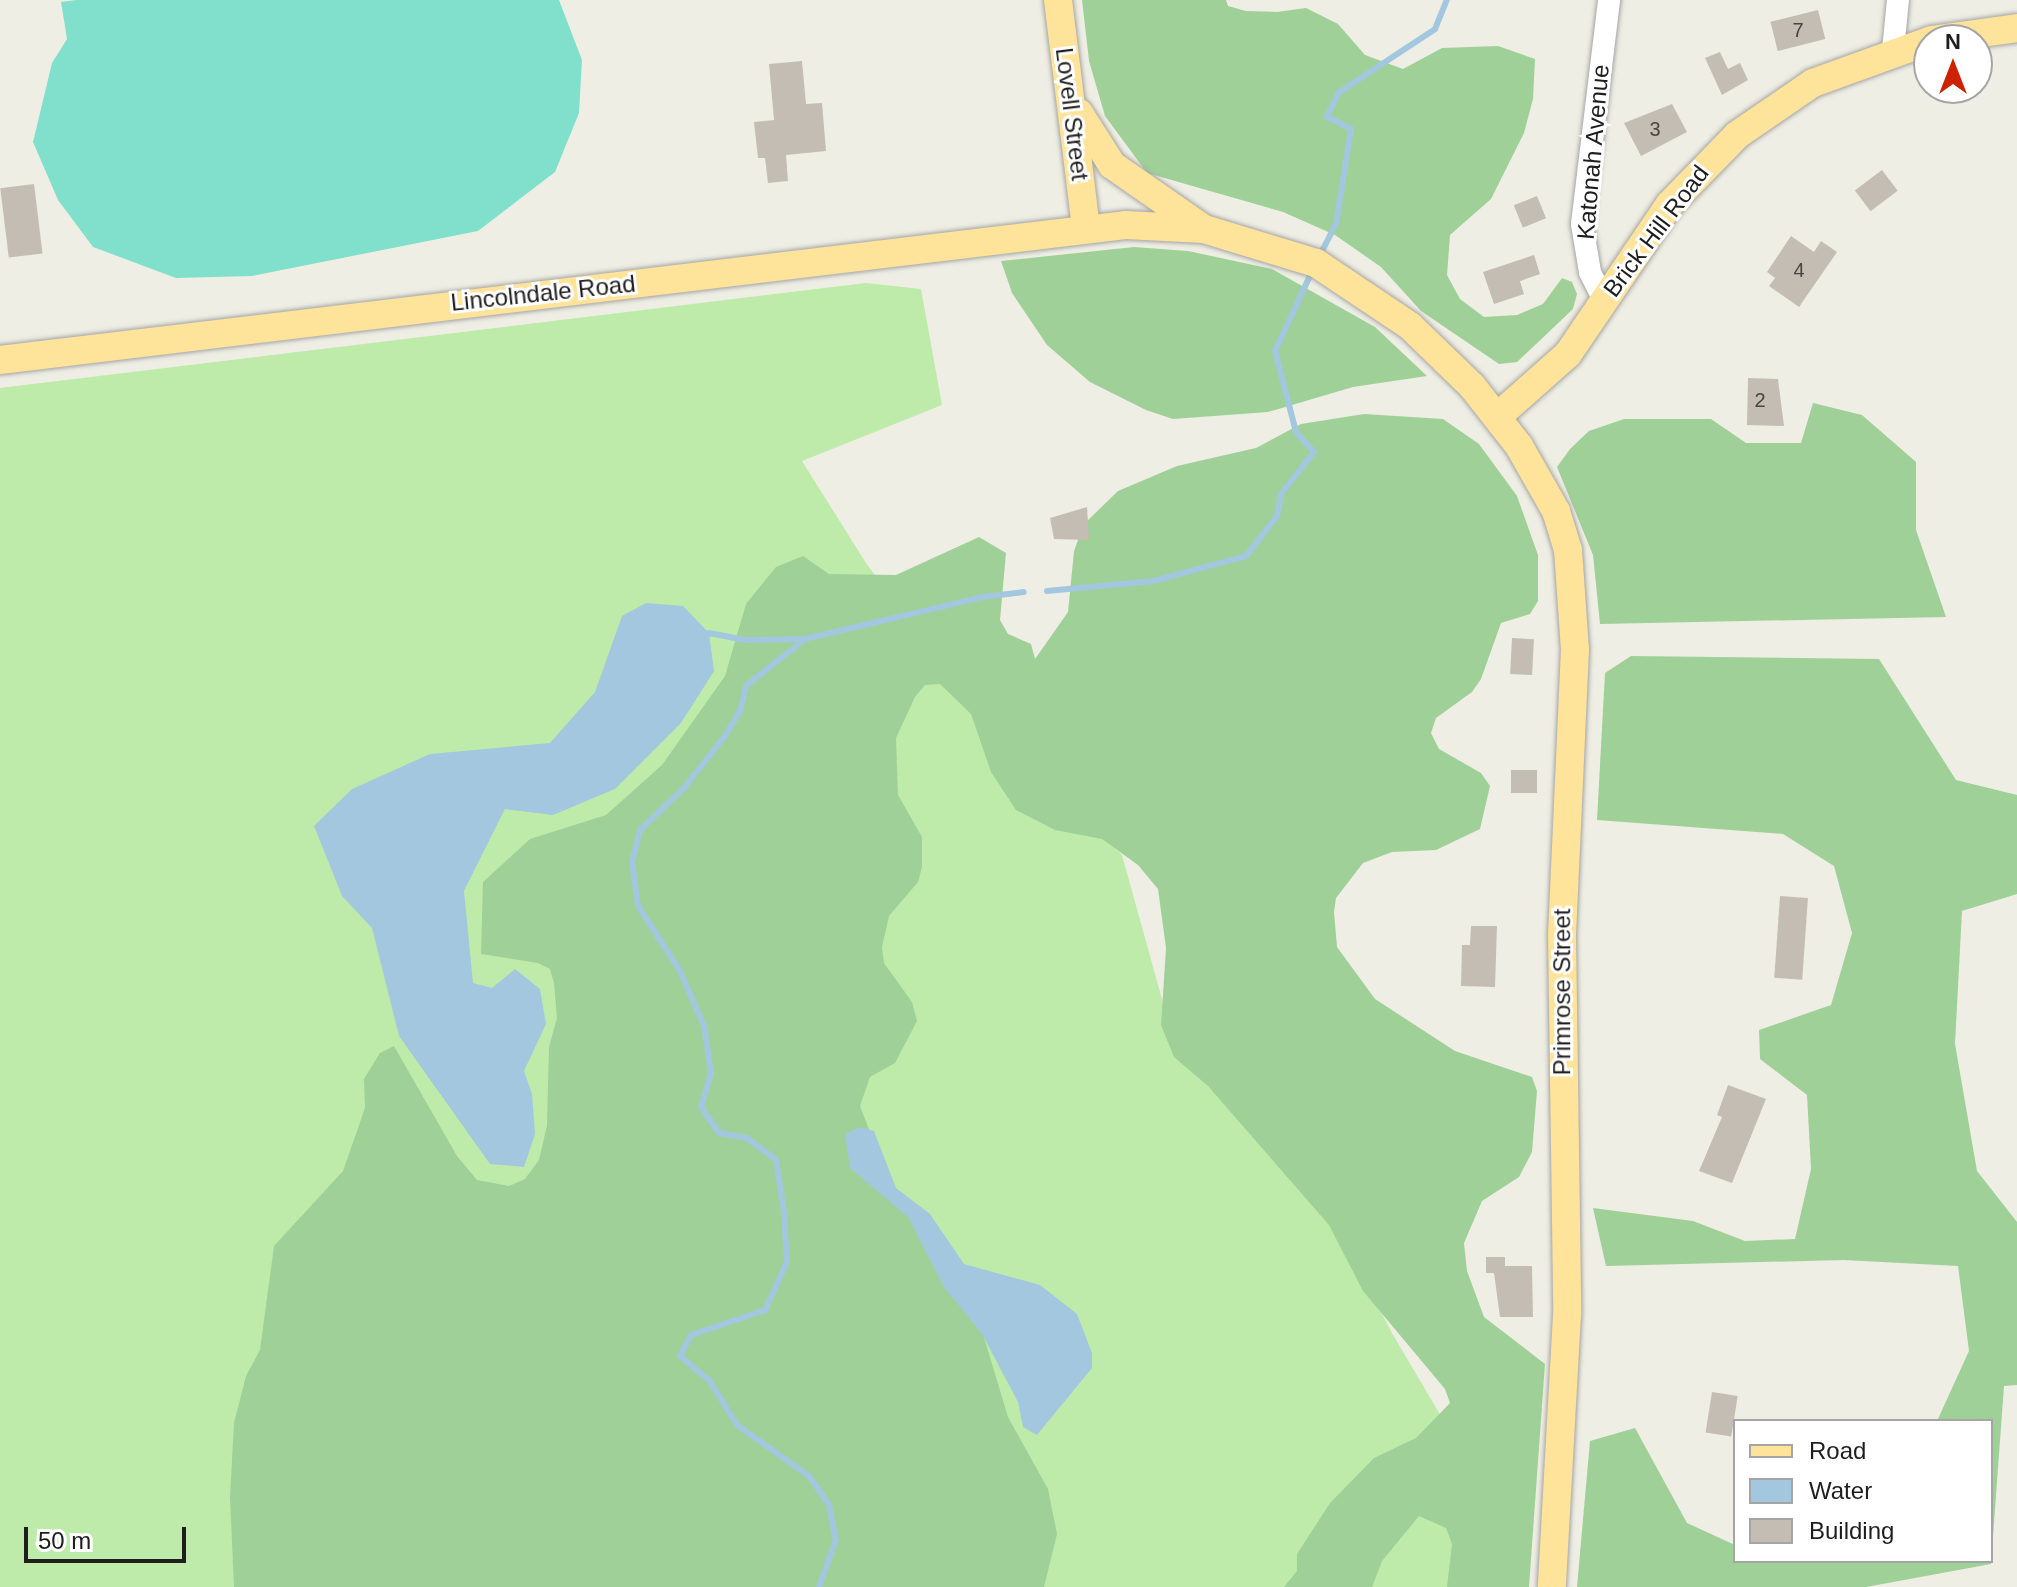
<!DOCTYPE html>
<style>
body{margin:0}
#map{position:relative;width:2017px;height:1587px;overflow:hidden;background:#efeee4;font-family:Helvetica,sans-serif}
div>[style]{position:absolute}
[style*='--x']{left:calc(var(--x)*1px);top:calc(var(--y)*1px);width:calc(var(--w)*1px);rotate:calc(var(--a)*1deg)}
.grass>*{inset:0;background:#beeba9}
.forest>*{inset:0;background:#9fd098}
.pitch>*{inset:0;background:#80e0cb}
.water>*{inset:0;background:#a3c7de}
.stream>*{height:6px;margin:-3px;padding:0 3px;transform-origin:3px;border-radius:3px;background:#a3c7de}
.building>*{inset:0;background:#c4bdb3;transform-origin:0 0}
.roads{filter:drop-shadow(0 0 2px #a5a5a5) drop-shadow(0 0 2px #a5a5a5)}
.minor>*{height:22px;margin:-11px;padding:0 11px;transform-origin:11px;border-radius:11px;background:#fff}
.major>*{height:28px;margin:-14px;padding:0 14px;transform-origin:14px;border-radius:14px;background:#fee39b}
span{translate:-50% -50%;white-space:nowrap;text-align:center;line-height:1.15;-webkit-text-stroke:6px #fff;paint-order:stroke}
.number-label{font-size:20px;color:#484643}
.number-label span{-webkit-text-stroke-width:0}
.street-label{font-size:24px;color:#1e1e1e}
.legend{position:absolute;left:1733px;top:1419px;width:260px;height:144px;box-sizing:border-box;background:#fff;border:2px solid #a5a5a5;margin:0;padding:10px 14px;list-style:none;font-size:24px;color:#1e1e1e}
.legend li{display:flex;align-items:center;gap:16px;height:40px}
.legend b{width:40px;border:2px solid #a5a5a5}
.north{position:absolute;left:1913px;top:24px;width:80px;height:80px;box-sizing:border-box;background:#fff;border:2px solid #a5a5a5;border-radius:50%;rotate:0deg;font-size:22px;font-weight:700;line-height:32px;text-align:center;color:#1e1e1e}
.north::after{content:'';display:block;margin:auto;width:28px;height:36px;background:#cd2200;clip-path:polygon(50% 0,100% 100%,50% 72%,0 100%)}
.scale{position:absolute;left:24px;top:1527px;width:162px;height:36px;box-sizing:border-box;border:4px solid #1e1e1e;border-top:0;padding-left:10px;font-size:24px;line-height:28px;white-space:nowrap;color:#1e1e1e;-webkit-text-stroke:6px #fff;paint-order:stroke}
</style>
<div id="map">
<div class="grass">
<i style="clip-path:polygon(866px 283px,921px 289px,942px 405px,802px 461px,866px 563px,1001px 743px,1122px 855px,1175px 1046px,1310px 1176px,1392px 1333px,1465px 1457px,1492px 1587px,0 1587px,0 388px)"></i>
</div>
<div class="forest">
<i style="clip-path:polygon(1082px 0,1226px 0,1228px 6px,1246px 11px,1277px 12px,1306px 8px,1338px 24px,1365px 55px,1403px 69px,1442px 48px,1498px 46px,1535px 59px,1533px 99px,1524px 133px,1491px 199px,1450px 235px,1447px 275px,1460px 299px,1484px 317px,1517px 315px,1543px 304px,1562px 278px,1572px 282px,1577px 294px,1573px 309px,1517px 362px,1499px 364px,1421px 311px,1381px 267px,1335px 235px,1283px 212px,1147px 173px,1105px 116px,1089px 61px)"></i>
<i style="clip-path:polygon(1134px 247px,1188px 251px,1272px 269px,1375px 327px,1427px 376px,1353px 387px,1268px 412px,1173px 419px,1146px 410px,1090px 382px,1047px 345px,1012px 293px,1001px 261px)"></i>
<i style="clip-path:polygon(1813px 403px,1862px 415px,1916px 462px,1916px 530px,1946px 617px,1600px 624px,1593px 555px,1557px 467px,1570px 449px,1589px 431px,1624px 419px,1711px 419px,1746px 443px,1801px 443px)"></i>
<i style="clip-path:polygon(1364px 414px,1443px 419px,1479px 444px,1517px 496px,1538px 555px,1538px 601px,1530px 614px,1501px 623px,1481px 679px,1472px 692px,1436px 718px,1431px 733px,1439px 749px,1481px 773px,1490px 786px,1480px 829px,1436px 850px,1392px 852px,1363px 863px,1336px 898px,1334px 912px,1337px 947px,1375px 999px,1455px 1051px,1532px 1077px,1537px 1091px,1532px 1152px,1519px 1177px,1482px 1201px,1464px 1243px,1467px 1271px,1484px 1317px,1545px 1364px,1529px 1587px,1447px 1587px,1452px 1544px,1446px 1528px,1419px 1516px,1382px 1561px,1372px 1587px,1284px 1587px,1297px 1571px,1297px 1554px,1330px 1503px,1374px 1458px,1416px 1438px,1450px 1403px,1445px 1389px,1363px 1291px,1329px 1225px,1208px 1086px,1174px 1057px,1161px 1025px,1166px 948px,1158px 889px,1138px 865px,1102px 839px,1055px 830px,1016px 810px,991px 772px,971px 714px,940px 684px,925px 685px,915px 697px,896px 738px,898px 795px,922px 837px,922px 867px,918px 882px,889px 916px,882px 947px,884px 963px,912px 1002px,917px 1021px,895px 1063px,870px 1077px,860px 1106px,898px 1205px,914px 1213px,980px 1324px,1008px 1417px,1048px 1489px,1057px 1534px,1044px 1587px,234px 1587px,230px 1497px,234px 1423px,246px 1376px,260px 1350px,274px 1246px,343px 1171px,365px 1108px,364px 1079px,380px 1053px,394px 1046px,457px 1156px,477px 1180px,509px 1186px,525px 1179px,539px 1160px,547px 1125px,549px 1047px,557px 1018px,554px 983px,550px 969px,538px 963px,481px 954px,483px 882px,530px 839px,606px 815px,662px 765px,725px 676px,746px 604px,776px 567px,803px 556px,829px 574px,896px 575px,979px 537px,1006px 553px,1000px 620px,1008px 634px,1031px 644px,1035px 659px,1068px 612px,1074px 551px,1084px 524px,1118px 491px,1177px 466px,1256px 448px,1301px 424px)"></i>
<i style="clip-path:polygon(1631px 656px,1879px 659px,1956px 780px,2017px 795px,2017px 894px,1962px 911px,1955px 1044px,1977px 1171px,2017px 1222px,2017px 1385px,2004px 1386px,1991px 1564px,1866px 1587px,1577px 1587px,1590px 1441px,1635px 1428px,1687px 1523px,1735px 1545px,1735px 1561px,1991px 1561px,1991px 1421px,1937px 1421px,1969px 1351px,1958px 1266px,1843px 1260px,1606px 1266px,1593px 1208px,1693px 1221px,1745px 1241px,1795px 1239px,1811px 1169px,1807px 1095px,1760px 1059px,1759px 1030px,1831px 1005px,1852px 933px,1834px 866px,1783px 834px,1597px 820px,1605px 673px)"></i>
</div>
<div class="pitch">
<i style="clip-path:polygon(76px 0,559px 0,582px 60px,579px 113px,555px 172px,478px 231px,252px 276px,176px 278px,93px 247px,58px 200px,33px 142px,52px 63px,67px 39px,61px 2px)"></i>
</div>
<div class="water">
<i style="clip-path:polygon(646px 603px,683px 606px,709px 633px,714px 671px,681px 723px,615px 789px,553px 815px,505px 809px,464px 891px,473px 983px,492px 988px,515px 969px,540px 989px,546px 1024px,524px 1071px,532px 1094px,535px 1134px,524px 1167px,490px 1164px,399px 1036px,372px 928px,342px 896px,314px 826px,352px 789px,430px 754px,550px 743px,595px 692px,622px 616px)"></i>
<i style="clip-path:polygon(860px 1127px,874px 1131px,896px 1188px,930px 1214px,964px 1264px,1040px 1285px,1077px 1314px,1092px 1353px,1092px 1368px,1037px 1435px,1023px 1427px,1018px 1402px,982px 1334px,944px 1287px,908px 1217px,850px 1168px,845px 1134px)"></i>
</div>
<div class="stream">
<i style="--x:1320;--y:255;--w:35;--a:-63"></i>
<i style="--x:1336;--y:224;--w:96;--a:-81"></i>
<i style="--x:1351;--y:129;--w:27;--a:-153"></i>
<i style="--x:1327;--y:117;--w:26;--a:-65"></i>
<i style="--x:1338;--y:93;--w:116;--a:-33.4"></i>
<i style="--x:1435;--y:29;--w:31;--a:-68"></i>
<i style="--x:1047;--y:591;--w:106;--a:-5.4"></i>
<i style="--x:1153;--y:581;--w:96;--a:-15"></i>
<i style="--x:1246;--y:556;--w:51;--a:-52.2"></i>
<i style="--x:1277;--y:516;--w:22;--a:-80"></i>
<i style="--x:1281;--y:494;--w:53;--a:-51.8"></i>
<i style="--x:1314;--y:452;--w:27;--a:-132"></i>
<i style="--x:1296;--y:432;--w:84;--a:-104.5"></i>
<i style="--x:1275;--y:351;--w:90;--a:-65.1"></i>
<i style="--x:709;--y:633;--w:37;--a:11"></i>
<i style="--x:745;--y:640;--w:60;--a:-1"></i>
<i style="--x:805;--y:639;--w:182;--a:-13.3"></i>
<i style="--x:982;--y:597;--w:42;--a:-6.8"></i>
<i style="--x:805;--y:639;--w:75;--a:141.5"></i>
<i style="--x:746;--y:686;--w:26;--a:103"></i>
<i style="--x:740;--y:711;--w:29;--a:121"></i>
<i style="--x:725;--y:736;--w:66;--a:128.3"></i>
<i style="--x:684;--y:788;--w:61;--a:136.3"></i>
<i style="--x:640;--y:830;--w:33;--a:104"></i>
<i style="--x:632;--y:862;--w:44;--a:82.2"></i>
<i style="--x:638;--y:906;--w:77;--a:57.1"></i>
<i style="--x:680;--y:971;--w:60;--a:66.4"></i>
<i style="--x:704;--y:1026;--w:48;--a:81.5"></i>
<i style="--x:711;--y:1073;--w:35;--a:106"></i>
<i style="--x:701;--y:1107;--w:32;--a:55"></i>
<i style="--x:719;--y:1133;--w:28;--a:10"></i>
<i style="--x:747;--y:1138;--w:36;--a:37"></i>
<i style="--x:776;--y:1160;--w:53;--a:81.3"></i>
<i style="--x:784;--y:1212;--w:50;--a:86.6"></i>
<i style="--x:787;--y:1262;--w:53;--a:114.6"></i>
<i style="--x:765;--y:1310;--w:78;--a:161.3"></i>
<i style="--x:691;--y:1335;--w:24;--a:118"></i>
<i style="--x:680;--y:1356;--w:38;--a:40"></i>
<i style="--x:709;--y:1380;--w:53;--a:58.1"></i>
<i style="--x:737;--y:1425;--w:88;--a:35.3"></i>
<i style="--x:809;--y:1476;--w:35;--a:55"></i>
<i style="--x:829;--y:1505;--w:36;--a:79"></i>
<i style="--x:836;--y:1540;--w:50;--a:109.9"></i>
</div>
<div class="building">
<i style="left:1818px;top:10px;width:30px;height:49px;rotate:76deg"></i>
<i style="clip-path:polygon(1720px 52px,1728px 69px,1740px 63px,1748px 80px,1722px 95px,1705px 58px)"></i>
<i style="clip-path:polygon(802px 61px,806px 104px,822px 103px,826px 151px,786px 155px,788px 181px,768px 183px,765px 158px,758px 158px,754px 122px,774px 120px,769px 64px)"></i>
<i style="clip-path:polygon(1672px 104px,1687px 132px,1641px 156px,1624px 123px)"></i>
<i style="left:1882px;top:170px;width:26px;height:34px;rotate:53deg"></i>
<i style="left:34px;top:184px;width:70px;height:34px;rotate:83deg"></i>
<i style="left:1537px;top:196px;width:24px;height:25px;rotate:68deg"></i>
<i style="clip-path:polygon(1791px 236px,1814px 252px,1821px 241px,1837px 252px,1799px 307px,1769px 286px,1775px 278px,1767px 272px)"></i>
<i style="clip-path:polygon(1534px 255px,1540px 274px,1520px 281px,1524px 294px,1494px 304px,1483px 272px)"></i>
<i style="clip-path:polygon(1748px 378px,1778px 379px,1784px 426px,1747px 425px)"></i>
<i style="clip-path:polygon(1087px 507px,1089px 540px,1054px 539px,1050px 518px)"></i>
<i style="left:1512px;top:638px;width:22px;height:36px;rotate:3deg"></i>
<i style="left:1511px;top:770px;width:26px;height:23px"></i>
<i style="left:1780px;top:896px;width:28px;height:82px;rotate:4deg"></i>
<i style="clip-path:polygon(1471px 926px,1497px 926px,1495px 987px,1461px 986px,1462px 945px,1470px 945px)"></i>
<i style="clip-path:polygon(1728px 1085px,1766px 1099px,1732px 1183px,1699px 1171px,1722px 1117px,1717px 1115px)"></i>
<i style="clip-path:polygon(1486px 1257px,1505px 1257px,1505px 1266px,1532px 1266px,1533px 1317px,1500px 1317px,1494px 1273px,1486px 1273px)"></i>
<i style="left:1712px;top:1392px;width:26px;height:41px;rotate:9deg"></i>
</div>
<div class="roads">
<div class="minor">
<i style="--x:1893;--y:50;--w:50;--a:-84.3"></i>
<i style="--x:1604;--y:300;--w:31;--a:-117"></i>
<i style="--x:1590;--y:272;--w:49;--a:-99.5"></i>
<i style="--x:1582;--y:224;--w:226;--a:-83.1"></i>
</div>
<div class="major">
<i style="--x:1058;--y:0;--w:230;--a:83"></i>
<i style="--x:1931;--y:40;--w:87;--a:-7.9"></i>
<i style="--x:1079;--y:113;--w:62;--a:57.6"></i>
<i style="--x:1112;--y:165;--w:112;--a:34.8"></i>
<i style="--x:0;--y:360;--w:1133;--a:-6.84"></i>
<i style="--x:1125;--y:225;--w:79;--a:2.9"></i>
<i style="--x:1204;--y:229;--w:117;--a:16.9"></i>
<i style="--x:1316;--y:263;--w:113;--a:33.8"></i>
<i style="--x:1410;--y:326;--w:86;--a:44.1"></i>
<i style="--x:1472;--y:386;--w:76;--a:51.9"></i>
<i style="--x:1519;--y:446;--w:75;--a:60.4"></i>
<i style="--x:1556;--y:511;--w:41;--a:72.9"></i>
<i style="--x:1568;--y:550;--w:99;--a:86"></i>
<i style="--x:1575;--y:649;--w:285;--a:92.6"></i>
<i style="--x:1562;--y:934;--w:381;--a:89.2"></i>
<i style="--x:1567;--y:1315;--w:272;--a:93.2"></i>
<i style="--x:1497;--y:417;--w:95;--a:-41.6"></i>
<i style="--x:1568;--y:354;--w:181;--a:-55.8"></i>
<i style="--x:1670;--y:204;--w:96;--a:-45.8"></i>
<i style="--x:1737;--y:135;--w:92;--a:-34.4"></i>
<i style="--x:1813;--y:83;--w:123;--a:-19.9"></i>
</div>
</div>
<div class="number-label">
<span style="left:1798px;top:30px">7</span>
<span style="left:1655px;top:129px">3</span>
<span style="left:1799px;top:270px">4</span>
<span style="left:1760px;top:400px">2</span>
</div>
<div class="street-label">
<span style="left:1072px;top:114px;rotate:83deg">Lovell Street</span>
<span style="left:1593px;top:152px;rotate:-85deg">Katonah Avenue</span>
<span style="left:1656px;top:231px;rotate:-53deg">Brick Hill Road</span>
<span style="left:543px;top:293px;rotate:-6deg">Lincolndale Road</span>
<span style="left:1562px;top:992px;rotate:-90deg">Primrose Street</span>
</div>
<ul class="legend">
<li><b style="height:10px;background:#fee39b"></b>Road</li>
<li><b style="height:22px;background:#a3c7de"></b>Water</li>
<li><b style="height:22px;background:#c4bdb3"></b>Building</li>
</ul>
<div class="north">N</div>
<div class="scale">50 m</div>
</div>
